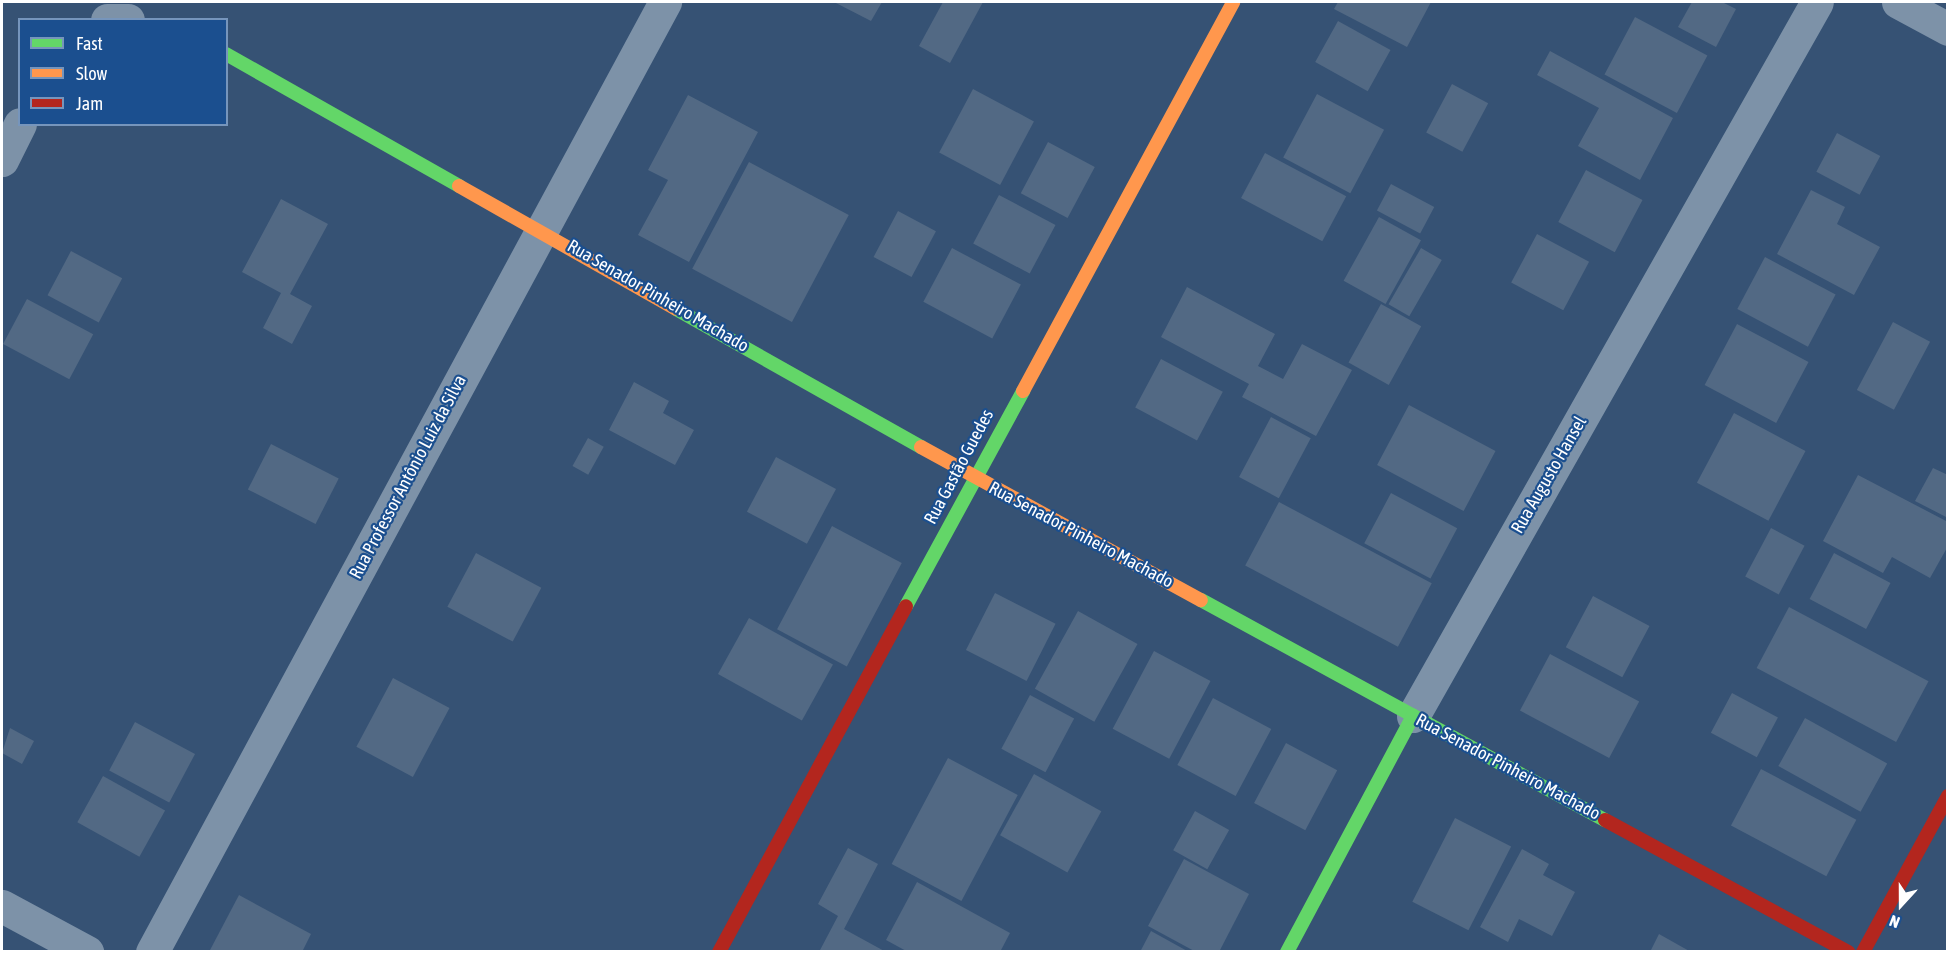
<!DOCTYPE html>
<meta charset="utf-8">
<style>
body{margin:0}
#map{position:relative;width:1949px;height:953px;overflow:hidden;background:#365274;font-family:"Asap Condensed",sans-serif}
div>[style]{position:absolute}
[style*='--x']{left:calc(var(--x)*1px);top:calc(var(--y)*1px);width:calc(var(--w)*1px);rotate:calc(var(--a)*1deg)}
.building>*{inset:0;background:#526984;transform-origin:0 0}
.street>*{height:33px;margin:-16.5px;padding:0 16.5px;transform-origin:16.5px;border-radius:16.5px;background:#7d92a8}
.fast>*{height:14px;margin:-7px;padding:0 7px;transform-origin:7px;border-radius:7px;background:#63d668}
.slow>*{height:14px;margin:-7px;padding:0 7px;transform-origin:7px;border-radius:7px;background:#ff974d}
.jam>*{height:14px;margin:-7px;padding:0 7px;transform-origin:7px;border-radius:7px;background:#b3261e}
span{translate:-50% -50%;white-space:nowrap;text-align:center;line-height:1.15;-webkit-text-stroke:4.5px #1b4f8f;paint-order:stroke}
.street-label{font-size:18px;color:#fff}
.frame{position:absolute;inset:0;border:3px solid #fff;pointer-events:none}
.legend{position:absolute;left:18px;top:18px;width:210px;height:108px;box-sizing:border-box;background:#1b4f8f;border:2px solid #7695bc;margin:0;padding:8px 10px;list-style:none;font-size:18px;color:#fff}
.legend li{display:flex;align-items:center;gap:12px;height:30px}
.legend b{width:30px;border:2px solid #7695bc}
.north{position:absolute;left:1871px;top:875px;width:60px;height:60px;-webkit-text-stroke:4px #1b4f8f;paint-order:stroke;rotate:201deg;font-size:16px;font-weight:700;line-height:24px;text-align:center;color:#fff}
.north::after{content:'';display:block;margin:auto;width:21px;height:27px;background:#fff;clip-path:polygon(50% 0,100% 100%,50% 72%,0 100%)}
</style>
<div id="map">
<div class="building">
<i style="clip-path:polygon(834px 2px,882px 2px,871px 21px)"></i>
<i style="clip-path:polygon(943px 2px,983px 2px,950px 63px,919px 46px)"></i>
<i style="clip-path:polygon(1338px 2px,1431px 2px,1407px 47px,1334px 9px)"></i>
<i style="clip-path:polygon(1692px 2px,1722px 2px,1736px 9px,1716px 47px,1678px 27px)"></i>
<i style="left:1635px;top:17px;width:82px;height:65px;rotate:28deg"></i>
<i style="left:1338px;top:21px;width:60px;height:47px;rotate:29deg"></i>
<i style="clip-path:polygon(1550px 51px,1673px 118px,1640px 180px,1578px 146px,1599px 108px,1537px 75px)"></i>
<i style="left:1452px;top:84px;width:41px;height:55px;rotate:28deg"></i>
<i style="left:973px;top:89px;width:69px;height:72px;rotate:28deg"></i>
<i style="left:1317px;top:94px;width:76px;height:72px;rotate:28deg"></i>
<i style="clip-path:polygon(688px 95px,758px 132px,689px 262px,638px 235px,668px 180px,648px 170px)"></i>
<i style="left:1837px;top:133px;width:49px;height:44px;rotate:28deg"></i>
<i style="left:1048px;top:142px;width:53px;height:58px;rotate:28deg"></i>
<i style="left:1265px;top:153px;width:92px;height:51px;rotate:28deg"></i>
<i style="left:749px;top:162px;width:113px;height:121px;rotate:28deg"></i>
<i style="left:1586px;top:170px;width:64px;height:59px;rotate:28deg"></i>
<i style="left:1391px;top:184px;width:49px;height:30px;rotate:28deg"></i>
<i style="clip-path:polygon(1811px 190px,1845px 207px,1837px 224px,1880px 247px,1854px 295px,1777px 254px)"></i>
<i style="left:999px;top:195px;width:64px;height:55px;rotate:28deg"></i>
<i style="clip-path:polygon(281px 199px,328px 224px,290px 294px,312px 306px,292px 344px,263px 328px,281px 293px,242px 272px)"></i>
<i style="left:898px;top:211px;width:43px;height:52px;rotate:28deg"></i>
<i style="left:1379px;top:217px;width:48px;height:73px;rotate:29deg"></i>
<i style="left:1537px;top:234px;width:59px;height:55px;rotate:28deg"></i>
<i style="left:952px;top:248px;width:78px;height:61px;rotate:28deg"></i>
<i style="left:1421px;top:248px;width:24px;height:65px;rotate:30deg"></i>
<i style="left:71px;top:251px;width:58px;height:50px;rotate:28deg"></i>
<i style="left:1765px;top:257px;width:80px;height:59px;rotate:28deg"></i>
<i style="clip-path:polygon(1187px 287px,1275px 334px,1258px 366px,1283px 379px,1302px 344px,1352px 370px,1316px 436px,1242px 397px,1249px 384px,1161px 337px)"></i>
<i style="left:27px;top:299px;width:75px;height:51px;rotate:28deg"></i>
<i style="left:1381px;top:304px;width:46px;height:67px;rotate:29deg"></i>
<i style="left:1893px;top:322px;width:42px;height:77px;rotate:28deg"></i>
<i style="left:1737px;top:324px;width:81px;height:69px;rotate:28deg"></i>
<i style="left:1161px;top:359px;width:70px;height:55px;rotate:28deg"></i>
<i style="clip-path:polygon(634px 382px,669px 401px,663px 413px,694px 430px,675px 465px,609px 430px)"></i>
<i style="left:1409px;top:405px;width:98px;height:68px;rotate:28deg"></i>
<i style="left:1734px;top:413px;width:81px;height:79px;rotate:28deg"></i>
<i style="left:1271px;top:417px;width:45px;height:68px;rotate:28deg"></i>
<i style="left:588px;top:438px;width:18px;height:32px;rotate:29deg"></i>
<i style="left:271px;top:444px;width:76px;height:51px;rotate:27deg"></i>
<i style="left:776px;top:457px;width:68px;height:62px;rotate:28deg"></i>
<i style="clip-path:polygon(1933px 468px,1948px 475px,1948px 518px,1915px 501px)"></i>
<i style="clip-path:polygon(1858px 475px,1948px 522px,1948px 546px,1930px 578px,1892px 557px,1883px 573px,1823px 541px)"></i>
<i style="left:1391px;top:493px;width:75px;height:57px;rotate:28deg"></i>
<i style="left:1279px;top:502px;width:173px;height:72px;rotate:28deg"></i>
<i style="left:832px;top:526px;width:79px;height:117px;rotate:28deg"></i>
<i style="left:1771px;top:528px;width:38px;height:55px;rotate:28deg"></i>
<i style="left:476px;top:553px;width:74px;height:61px;rotate:28deg"></i>
<i style="left:1834px;top:553px;width:64px;height:52px;rotate:28deg"></i>
<i style="left:995px;top:593px;width:68px;height:64px;rotate:27deg"></i>
<i style="left:1593px;top:596px;width:64px;height:58px;rotate:28deg"></i>
<i style="left:1789px;top:607px;width:158px;height:69px;rotate:28deg"></i>
<i style="left:1078px;top:611px;width:68px;height:89px;rotate:29deg"></i>
<i style="left:749px;top:618px;width:96px;height:64px;rotate:29deg"></i>
<i style="left:1154px;top:651px;width:64px;height:88px;rotate:28deg"></i>
<i style="left:1550px;top:654px;width:101px;height:64px;rotate:28deg"></i>
<i style="left:393px;top:678px;width:64px;height:78px;rotate:28deg"></i>
<i style="left:1732px;top:693px;width:52px;height:45px;rotate:28deg"></i>
<i style="left:1030px;top:695px;width:50px;height:61px;rotate:28deg"></i>
<i style="left:1213px;top:698px;width:66px;height:76px;rotate:28deg"></i>
<i style="left:1805px;top:718px;width:94px;height:55px;rotate:29deg"></i>
<i style="left:135px;top:722px;width:68px;height:55px;rotate:28deg"></i>
<i style="clip-path:polygon(10px 728px,34px 741px,22px 764px,2px 753px)"></i>
<i style="left:1286px;top:743px;width:58px;height:68px;rotate:28deg"></i>
<i style="left:948px;top:758px;width:79px;height:120px;rotate:28deg"></i>
<i style="left:1761px;top:769px;width:108px;height:64px;rotate:28deg"></i>
<i style="left:1034px;top:774px;width:77px;height:70px;rotate:29deg"></i>
<i style="left:103px;top:776px;width:71px;height:53px;rotate:29deg"></i>
<i style="left:1195px;top:811px;width:39px;height:45px;rotate:29deg"></i>
<i style="left:1455px;top:818px;width:63px;height:94px;rotate:27deg"></i>
<i style="clip-path:polygon(848px 848px,878px 864px,844px 929px,886px 952px,819px 952px,838px 916px,818px 904px)"></i>
<i style="clip-path:polygon(1522px 849px,1549px 864px,1543px 875px,1575px 892px,1552px 936px,1519px 919px,1508px 942px,1480px 927px)"></i>
<i style="clip-path:polygon(1184px 859px,1249px 894px,1219px 952px,1196px 952px,1148px 926px)"></i>
<i style="clip-path:polygon(917px 882px,1010px 933px,1000px 952px,908px 952px,886px 940px)"></i>
<i style="clip-path:polygon(239px 895px,311px 934px,302px 952px,209px 952px)"></i>
<i style="clip-path:polygon(1151px 931px,1189px 952px,1140px 952px)"></i>
<i style="clip-path:polygon(1659px 934px,1691px 952px,1650px 952px)"></i>
</div>
<div class="street">
<i style="--x:1898;--y:2;--w:57;--a:28.4"></i>
<i style="--x:107;--y:20;--w:21;--a:0"></i>
<i style="--x:2;--y:160;--w:40;--a:-63.4"></i>
<i style="--x:1413;--y:716;--w:820;--a:-60.5"></i>
<i style="--x:2;--y:906;--w:97;--a:28.4"></i>
<i style="--x:152;--y:952;--w:1080;--a:-61.63"></i>
</div>
<div class="fast">
<i style="--x:226;--y:54;--w:268;--a:29.5"></i>
<i style="--x:676;--y:309;--w:281;--a:29.4"></i>
<i style="--x:1201;--y:600;--w:460;--a:28.6"></i>
<i style="--x:906;--y:606;--w:245;--a:-61.4"></i>
<i style="--x:1287;--y:952;--w:268;--a:-61.9"></i>
</div>
<div class="slow">
<i style="--x:459;--y:186;--w:249;--a:29.5"></i>
<i style="--x:1023;--y:391;--w:442;--a:-61.6"></i>
<i style="--x:921;--y:447;--w:319;--a:28.7"></i>
</div>
<div class="jam">
<i style="--x:1605;--y:820;--w:277;--a:28.5"></i>
<i style="--x:719;--y:952;--w:393;--a:-61.6"></i>
<i style="--x:1863;--y:952;--w:178;--a:-61.4"></i>
</div>
<div class="street-label">
<span style="left:658px;top:296px;rotate:30deg">Rua Senador Pinheiro Machado</span>
<span style="left:959px;top:467px;rotate:-62deg">Rua Gastão Guedes</span>
<span style="left:1549px;top:475px;rotate:-60deg">Rua Augusto Hansel</span>
<span style="left:408px;top:477px;rotate:-62deg">Rua Professor Antônio Luiz da Silva</span>
<span style="left:1081px;top:535px;rotate:28deg">Rua Senador Pinheiro Machado</span>
<span style="left:1508px;top:767px;rotate:28deg">Rua Senador Pinheiro Machado</span>
</div>
<div class="frame"></div>
<ul class="legend">
<li><b style="height:8px;background:#63d668"></b>Fast</li>
<li><b style="height:8px;background:#ff974d"></b>Slow</li>
<li><b style="height:8px;background:#b3261e"></b>Jam</li>
</ul>
<div class="north">N</div>
</div>
